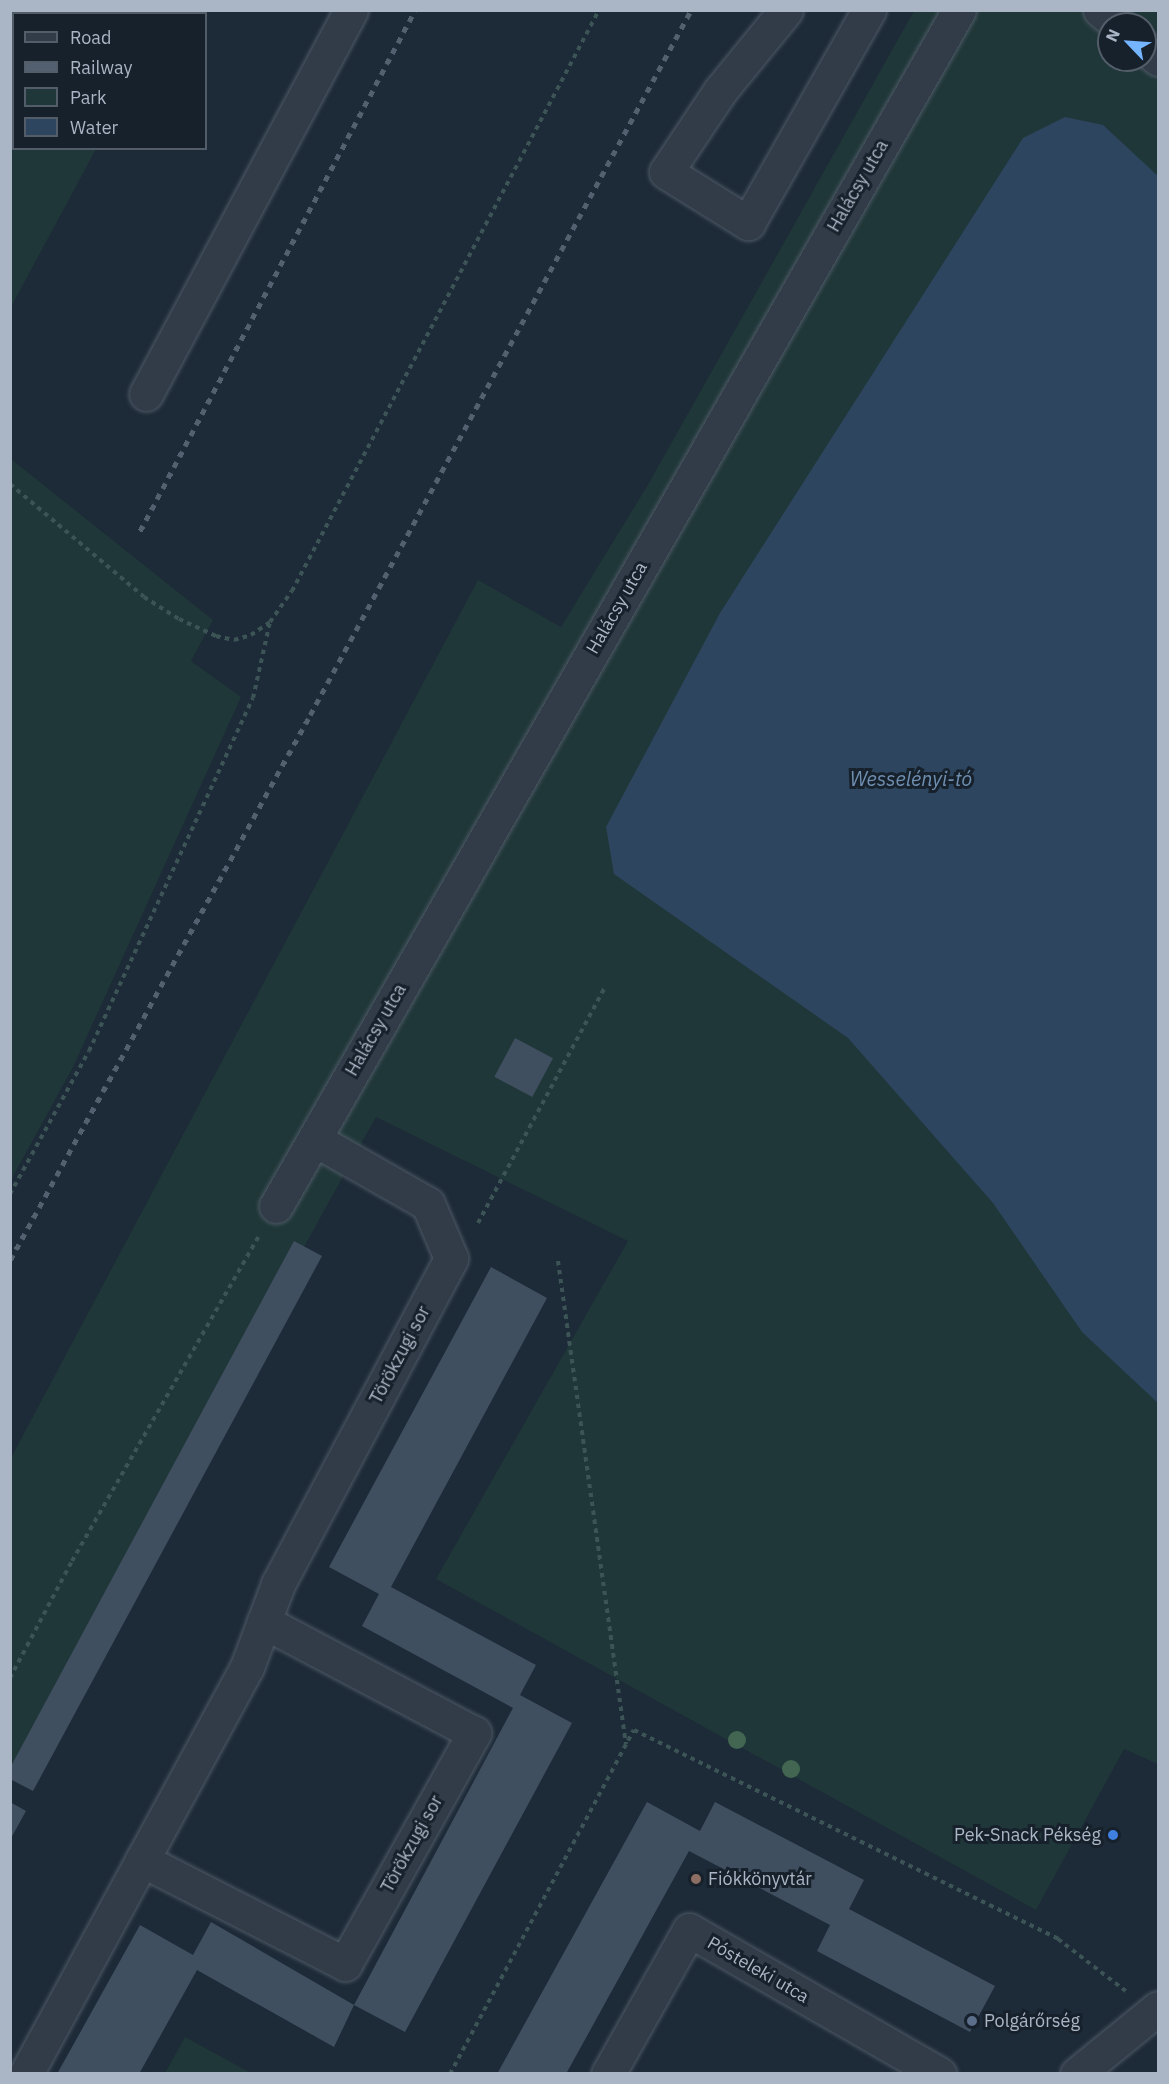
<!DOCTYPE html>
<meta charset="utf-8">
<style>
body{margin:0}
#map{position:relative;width:1169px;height:2084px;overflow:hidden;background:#1d2a37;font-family:"IBM Plex Sans",sans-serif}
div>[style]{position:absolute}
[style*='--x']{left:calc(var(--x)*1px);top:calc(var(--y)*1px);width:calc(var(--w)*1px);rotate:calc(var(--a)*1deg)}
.green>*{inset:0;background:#1f3738}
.water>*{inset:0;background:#2d455e}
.building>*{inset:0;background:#404f60;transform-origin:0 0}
.path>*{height:4px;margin-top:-2px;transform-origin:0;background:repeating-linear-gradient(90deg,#3c5456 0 4.5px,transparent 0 9px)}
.roads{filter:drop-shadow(0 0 2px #4e5966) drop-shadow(0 0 2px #4e5966)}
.minor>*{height:33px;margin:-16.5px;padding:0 16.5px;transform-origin:16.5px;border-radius:16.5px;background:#313c48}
.rail>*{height:4.5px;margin-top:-2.25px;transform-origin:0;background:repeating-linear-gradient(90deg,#52606f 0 6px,transparent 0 12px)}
.trees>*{width:18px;height:18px;margin:-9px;border-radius:50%;background:#426652}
.dots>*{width:16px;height:16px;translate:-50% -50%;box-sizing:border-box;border:3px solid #17212c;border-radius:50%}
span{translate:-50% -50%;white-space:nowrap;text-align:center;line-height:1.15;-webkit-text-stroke:6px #17212c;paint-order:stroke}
.street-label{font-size:18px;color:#aab6c5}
.poi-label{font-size:18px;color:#aab6c5}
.right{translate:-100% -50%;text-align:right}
.left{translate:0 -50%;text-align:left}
.water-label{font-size:20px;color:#6f8fb1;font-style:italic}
.frame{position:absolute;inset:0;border:12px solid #aab6c5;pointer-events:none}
.legend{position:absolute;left:12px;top:12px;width:195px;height:138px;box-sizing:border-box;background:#17212c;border:2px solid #525d69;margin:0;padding:8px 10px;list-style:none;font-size:18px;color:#aab6c5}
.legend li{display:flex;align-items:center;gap:12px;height:30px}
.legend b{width:30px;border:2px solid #525d69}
.north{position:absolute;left:1097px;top:12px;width:60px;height:60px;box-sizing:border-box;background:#17212c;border:2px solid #525d69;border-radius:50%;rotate:295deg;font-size:16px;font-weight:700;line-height:24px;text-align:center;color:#aab6c5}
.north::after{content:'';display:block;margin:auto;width:21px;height:27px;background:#75b4ff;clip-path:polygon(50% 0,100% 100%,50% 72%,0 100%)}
</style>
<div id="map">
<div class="green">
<i style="clip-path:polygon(evenodd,914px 11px,1158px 11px,1158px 1764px,1124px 1749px,1036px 1910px,436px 1579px,628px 1241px,376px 1117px,11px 1776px,11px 1458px,478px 580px,561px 627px,649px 483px,914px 11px,1109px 24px,1145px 24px,1145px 60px,1109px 60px,1109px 24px)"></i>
<i style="clip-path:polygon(10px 13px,14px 14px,14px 148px,96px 149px,11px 307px)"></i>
<i style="clip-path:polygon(11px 459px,213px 620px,191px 661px,241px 697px,73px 1067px,11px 1180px)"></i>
<i style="clip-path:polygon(185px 2037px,251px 2073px,165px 2073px)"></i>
</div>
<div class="water">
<i style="clip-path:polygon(1065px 117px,1103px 125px,1158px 176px,1158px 1403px,1082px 1332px,993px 1203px,848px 1038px,614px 874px,606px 827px,720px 613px,1023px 138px)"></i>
</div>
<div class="building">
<i style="left:515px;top:1038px;width:43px;height:44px;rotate:28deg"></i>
<i style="clip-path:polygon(294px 1241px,322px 1256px,33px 1791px,10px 1779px,10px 1768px)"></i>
<i style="clip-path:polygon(491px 1267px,547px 1298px,391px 1587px,536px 1665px,520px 1695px,572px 1723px,405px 2032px,354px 2005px,513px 1708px,362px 1626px,379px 1594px,329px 1567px)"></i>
<i style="clip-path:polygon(10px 1802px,26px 1811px,10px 1840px)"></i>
<i style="clip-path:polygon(647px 1802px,700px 1831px,715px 1802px,864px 1880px,849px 1909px,995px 1986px,970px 2032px,817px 1951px,830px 1925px,689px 1851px,566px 2074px,497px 2074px)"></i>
<i style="clip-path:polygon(211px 1922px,354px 2005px,334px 2047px,197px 1970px,139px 2074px,57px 2074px,140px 1925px,193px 1955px)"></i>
</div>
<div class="path">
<i style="--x:10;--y:484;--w:175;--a:40.1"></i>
<i style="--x:144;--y:597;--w:41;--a:32.2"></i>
<i style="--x:179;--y:619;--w:41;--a:24.7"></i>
<i style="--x:216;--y:636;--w:18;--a:13"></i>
<i style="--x:234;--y:640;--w:18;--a:-16"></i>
<i style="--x:251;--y:635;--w:23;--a:-34"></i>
<i style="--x:270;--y:622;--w:38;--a:-55"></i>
<i style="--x:292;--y:591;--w:657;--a:-62.15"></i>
<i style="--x:10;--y:1194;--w:163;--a:-61.1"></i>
<i style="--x:89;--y:1051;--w:389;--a:-65.1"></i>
<i style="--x:253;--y:698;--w:78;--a:-77.4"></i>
<i style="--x:478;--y:1223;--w:268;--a:-61.7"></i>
<i style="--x:558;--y:1261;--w:488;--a:82"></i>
<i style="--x:10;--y:1678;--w:132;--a:-62.1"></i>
<i style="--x:72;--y:1561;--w:377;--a:-60.1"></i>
<i style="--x:450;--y:2074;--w:390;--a:-61.9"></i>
<i style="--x:634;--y:1730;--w:473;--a:26.2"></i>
<i style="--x:1058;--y:1939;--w:87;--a:37.5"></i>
</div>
<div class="roads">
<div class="minor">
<i style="--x:786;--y:10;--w:104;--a:129.2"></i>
<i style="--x:720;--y:91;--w:97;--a:123.7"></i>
<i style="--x:666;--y:172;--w:97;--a:31.9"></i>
<i style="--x:748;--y:223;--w:245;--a:-60.4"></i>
<i style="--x:1100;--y:10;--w:22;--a:39"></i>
<i style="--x:1145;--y:48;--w:17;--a:40"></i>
<i style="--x:146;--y:394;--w:435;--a:-61.9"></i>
<i style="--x:276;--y:1206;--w:1377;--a:-60.27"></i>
<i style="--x:142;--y:1860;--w:228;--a:27.1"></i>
<i style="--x:345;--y:1964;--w:265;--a:-60.8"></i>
<i style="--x:474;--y:1733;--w:238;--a:-152.1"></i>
<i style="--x:26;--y:2074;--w:463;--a:-61.5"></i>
<i style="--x:247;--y:1667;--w:89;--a:-69.5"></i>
<i style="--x:278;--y:1584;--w:369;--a:-62"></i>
<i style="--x:451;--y:1258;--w:59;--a:-113.1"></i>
<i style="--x:428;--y:1204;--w:131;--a:-150.3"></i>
<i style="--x:608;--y:2074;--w:165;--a:-60.6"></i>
<i style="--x:689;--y:1930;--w:289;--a:29.9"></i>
<i style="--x:1077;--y:2074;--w:104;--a:-39.2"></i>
</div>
</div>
<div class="rail">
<i style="--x:140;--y:531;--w:589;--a:-62.17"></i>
<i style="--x:10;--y:1260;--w:622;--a:-61.17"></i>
<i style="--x:310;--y:715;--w:801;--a:-61.61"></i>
</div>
<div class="trees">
<i style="left:737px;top:1740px"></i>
<i style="left:791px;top:1769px"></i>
</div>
<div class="dots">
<i style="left:1113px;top:1835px;background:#3f7fe0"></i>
<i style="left:696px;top:1879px;background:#8d6e63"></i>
<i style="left:972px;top:2021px;background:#5c6f8a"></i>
</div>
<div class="street-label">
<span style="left:858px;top:186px;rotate:-60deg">Halácsy utca</span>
<span style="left:617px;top:608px;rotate:-60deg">Halácsy utca</span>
<span style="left:376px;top:1030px;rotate:-60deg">Halácsy utca</span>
<span style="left:400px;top:1355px;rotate:-62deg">Törökzugi sor</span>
<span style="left:412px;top:1844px;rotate:-61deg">Törökzugi sor</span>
<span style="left:758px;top:1970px;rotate:30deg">Pósteleki utca</span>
</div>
<div class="poi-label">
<span class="right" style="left:1101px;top:1835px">Pek-Snack Pékség</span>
<span class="left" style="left:708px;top:1879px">Fiókkönyvtár</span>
<span class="left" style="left:984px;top:2021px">Polgárőrség</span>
</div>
<div class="water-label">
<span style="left:911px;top:778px">Wesselényi-tó</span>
</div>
<div class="frame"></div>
<ul class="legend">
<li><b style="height:8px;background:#313c48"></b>Road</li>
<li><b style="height:8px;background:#52606f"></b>Railway</li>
<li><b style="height:16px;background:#1f3738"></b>Park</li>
<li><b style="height:16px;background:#2d455e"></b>Water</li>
</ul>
<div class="north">N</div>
</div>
